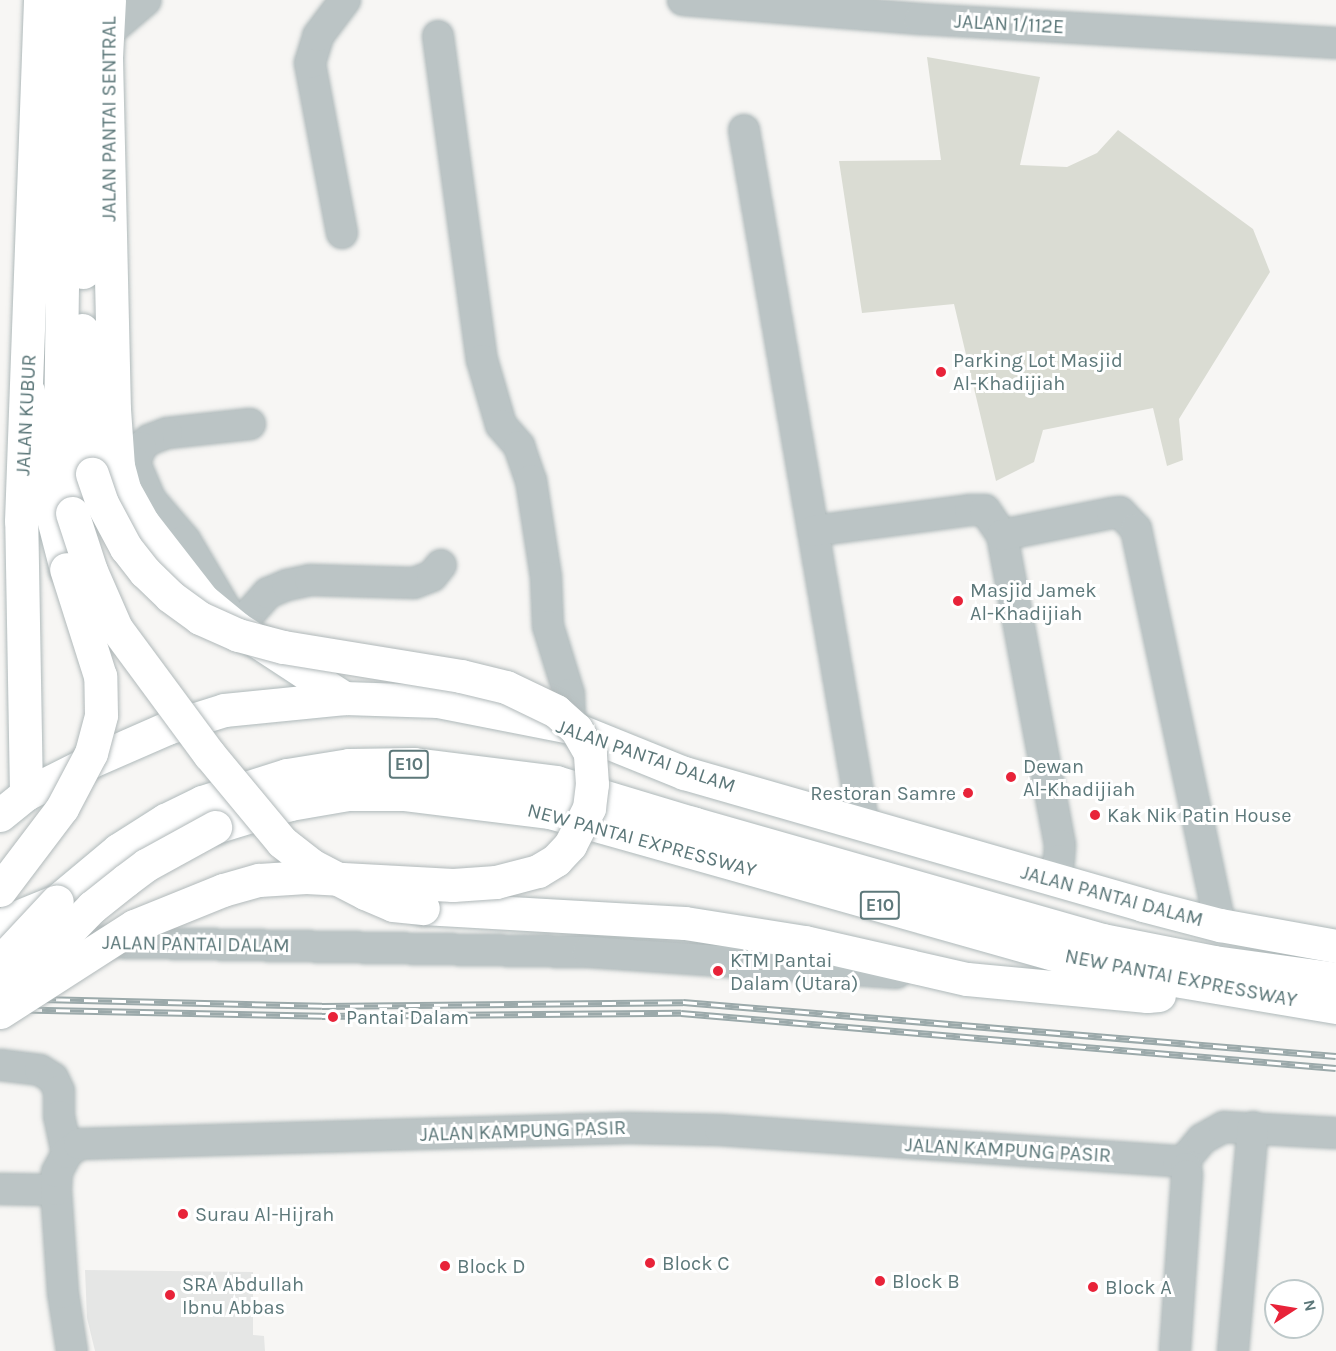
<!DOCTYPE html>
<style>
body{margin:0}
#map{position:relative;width:1336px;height:1351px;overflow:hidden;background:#f7f6f4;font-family:Karla,sans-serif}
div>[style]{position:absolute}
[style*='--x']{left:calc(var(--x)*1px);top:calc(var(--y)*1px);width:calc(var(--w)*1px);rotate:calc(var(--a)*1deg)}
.built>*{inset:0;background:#e5e6e5}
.green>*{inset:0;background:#dadcd3}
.roads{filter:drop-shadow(0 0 2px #afb9ba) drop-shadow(0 0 2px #afb9ba)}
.minor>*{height:30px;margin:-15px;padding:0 15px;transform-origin:15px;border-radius:15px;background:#bbc4c5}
.major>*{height:33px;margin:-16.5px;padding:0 16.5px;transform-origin:16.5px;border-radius:16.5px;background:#fff}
.highway>*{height:33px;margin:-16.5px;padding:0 16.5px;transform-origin:16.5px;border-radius:16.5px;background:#fff}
.rail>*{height:7px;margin-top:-3.5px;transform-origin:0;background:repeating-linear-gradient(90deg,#fff 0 14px,#9ba9aa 0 28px);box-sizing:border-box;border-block:2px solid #9ba9aa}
.bridges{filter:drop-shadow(0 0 2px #b1b9ba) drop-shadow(0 0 2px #b1b9ba)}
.highway-bridge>*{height:33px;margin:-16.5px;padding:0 16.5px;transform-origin:16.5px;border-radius:16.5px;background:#fff}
.dots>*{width:16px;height:16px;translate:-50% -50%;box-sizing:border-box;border:3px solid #fff;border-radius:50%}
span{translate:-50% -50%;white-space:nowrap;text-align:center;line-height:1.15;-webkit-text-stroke:6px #fff;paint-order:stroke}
.shield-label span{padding:2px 4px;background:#fff;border:2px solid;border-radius:4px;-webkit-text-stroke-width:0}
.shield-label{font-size:18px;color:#5d787a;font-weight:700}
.street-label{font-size:20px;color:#5d787a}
.poi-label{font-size:20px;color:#5d787a}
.left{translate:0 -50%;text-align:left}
.right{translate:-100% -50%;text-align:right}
.north{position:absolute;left:1264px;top:1279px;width:60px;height:60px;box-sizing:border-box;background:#fff;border:2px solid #bec9ca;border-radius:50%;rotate:78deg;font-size:16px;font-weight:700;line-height:24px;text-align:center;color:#5d787a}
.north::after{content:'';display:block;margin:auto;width:21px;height:27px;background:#e82339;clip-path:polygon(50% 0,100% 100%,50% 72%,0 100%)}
</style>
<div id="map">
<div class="built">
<i style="clip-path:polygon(85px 1270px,253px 1272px,253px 1335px,264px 1336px,265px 1351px,95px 1351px,87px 1318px)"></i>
</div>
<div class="green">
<i style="clip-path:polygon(927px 57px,1040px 77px,1020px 165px,1067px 167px,1097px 153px,1118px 130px,1253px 229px,1270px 272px,1179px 419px,1183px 460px,1167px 466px,1153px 408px,1043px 430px,1034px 462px,996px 481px,954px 304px,862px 313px,839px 161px,941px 160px)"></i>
</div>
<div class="roads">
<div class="minor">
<i style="--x:683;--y:0;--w:238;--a:4.6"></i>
<i style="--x:920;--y:19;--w:417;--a:3.3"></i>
<i style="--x:106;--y:34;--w:52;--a:-40.4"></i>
<i style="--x:438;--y:36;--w:327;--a:82.3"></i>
<i style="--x:482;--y:360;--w:68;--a:73.7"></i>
<i style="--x:501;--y:425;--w:28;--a:49"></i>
<i style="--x:519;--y:446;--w:36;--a:71"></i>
<i style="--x:531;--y:480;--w:98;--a:81.2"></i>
<i style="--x:546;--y:577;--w:49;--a:87.7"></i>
<i style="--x:548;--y:626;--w:71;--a:72.8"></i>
<i style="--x:569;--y:694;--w:33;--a:88"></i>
<i style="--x:744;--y:130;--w:706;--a:80.22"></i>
<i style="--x:342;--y:233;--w:173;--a:-100.7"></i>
<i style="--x:310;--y:63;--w:28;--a:-73"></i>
<i style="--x:318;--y:36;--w:45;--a:-53.1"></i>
<i style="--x:250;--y:424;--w:83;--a:173.8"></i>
<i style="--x:167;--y:433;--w:19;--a:159"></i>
<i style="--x:149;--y:440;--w:11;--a:139"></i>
<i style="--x:141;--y:447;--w:17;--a:111"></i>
<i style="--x:135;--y:463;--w:39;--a:67"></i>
<i style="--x:150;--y:499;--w:54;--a:49.5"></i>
<i style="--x:185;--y:540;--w:102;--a:59.4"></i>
<i style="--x:237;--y:628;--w:47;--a:-48.5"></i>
<i style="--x:268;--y:593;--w:21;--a:-23"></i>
<i style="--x:287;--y:585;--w:24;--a:-12"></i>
<i style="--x:310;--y:580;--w:104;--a:1.7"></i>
<i style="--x:414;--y:583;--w:19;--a:-21"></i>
<i style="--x:432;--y:576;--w:14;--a:-51"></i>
<i style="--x:813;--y:531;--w:158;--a:-7.6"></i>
<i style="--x:970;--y:510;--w:15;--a:0"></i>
<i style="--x:985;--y:510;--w:30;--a:56"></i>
<i style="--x:1002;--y:535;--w:315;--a:79.4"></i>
<i style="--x:1060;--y:845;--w:15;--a:94"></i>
<i style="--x:1059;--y:860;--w:21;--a:109"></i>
<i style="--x:1002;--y:535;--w:112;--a:-11.3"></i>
<i style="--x:1112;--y:513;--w:8;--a:-7"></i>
<i style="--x:1120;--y:512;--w:23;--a:47"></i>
<i style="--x:1136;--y:529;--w:405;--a:78"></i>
<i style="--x:98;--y:942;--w:490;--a:1.2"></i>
<i style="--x:588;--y:952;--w:309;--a:3.9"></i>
<i style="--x:0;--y:1065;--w:40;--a:7.1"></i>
<i style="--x:40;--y:1070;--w:15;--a:32"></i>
<i style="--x:53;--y:1078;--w:14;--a:65"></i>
<i style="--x:59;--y:1091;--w:25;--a:90"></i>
<i style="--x:59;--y:1116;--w:38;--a:78"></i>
<i style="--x:1182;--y:1163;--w:31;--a:-50"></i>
<i style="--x:1202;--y:1139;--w:25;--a:-29"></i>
<i style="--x:1224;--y:1127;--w:112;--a:3.1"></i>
<i style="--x:0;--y:1189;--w:56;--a:1"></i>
<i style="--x:72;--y:1351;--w:59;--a:-98.8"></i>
<i style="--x:63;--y:1293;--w:103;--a:-93.9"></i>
<i style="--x:56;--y:1190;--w:18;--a:-87"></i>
<i style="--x:57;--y:1172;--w:21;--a:-62"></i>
<i style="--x:67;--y:1153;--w:15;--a:-37"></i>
<i style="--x:79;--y:1144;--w:550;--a:-1.67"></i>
<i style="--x:629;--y:1128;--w:91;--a:1.3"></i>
<i style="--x:720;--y:1130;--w:459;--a:3.9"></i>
<i style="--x:1178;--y:1161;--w:11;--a:41"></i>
<i style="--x:1186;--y:1168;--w:7;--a:82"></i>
<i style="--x:1187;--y:1175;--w:176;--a:93.9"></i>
<i style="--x:1233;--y:1351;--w:225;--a:-84.9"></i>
</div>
<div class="major">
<i style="--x:109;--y:0;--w:58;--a:93"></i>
<i style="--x:106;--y:58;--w:351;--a:88.7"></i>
<i style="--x:114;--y:409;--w:57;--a:86"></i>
<i style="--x:118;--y:466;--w:24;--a:75"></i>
<i style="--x:124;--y:489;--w:39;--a:61"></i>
<i style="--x:143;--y:523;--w:98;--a:52.1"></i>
<i style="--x:203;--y:600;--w:44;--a:39.5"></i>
<i style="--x:237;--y:628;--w:128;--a:33.2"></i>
<i style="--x:26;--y:794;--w:273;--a:-91"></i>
<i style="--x:21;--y:521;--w:521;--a:-87.91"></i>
<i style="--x:0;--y:815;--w:33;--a:-39"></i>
<i style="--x:26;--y:794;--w:74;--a:-26.6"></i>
<i style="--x:92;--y:761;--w:82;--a:-23.7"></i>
<i style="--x:167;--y:728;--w:60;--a:-17.5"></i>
<i style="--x:224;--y:710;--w:121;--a:-5.7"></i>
<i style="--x:344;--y:698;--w:94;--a:1.8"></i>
<i style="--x:438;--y:701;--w:135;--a:11.1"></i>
<i style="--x:570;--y:727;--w:123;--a:22"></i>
<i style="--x:684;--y:773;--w:478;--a:16"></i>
<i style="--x:1143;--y:905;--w:80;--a:14.6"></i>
<i style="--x:1220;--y:925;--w:118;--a:10.3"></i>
</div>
<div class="highway">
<i style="--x:61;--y:0;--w:151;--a:91.1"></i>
<i style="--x:58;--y:151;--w:135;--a:88.3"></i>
<i style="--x:62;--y:286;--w:138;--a:90.8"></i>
<i style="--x:60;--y:424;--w:90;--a:82.3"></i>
<i style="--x:83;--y:272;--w:117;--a:-90"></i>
<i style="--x:83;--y:155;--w:155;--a:-88.2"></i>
<i style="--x:82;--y:330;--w:91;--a:88.1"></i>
<i style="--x:85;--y:421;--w:53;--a:82.5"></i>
<i style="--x:28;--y:391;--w:74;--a:81.4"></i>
<i style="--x:39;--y:464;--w:108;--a:75.6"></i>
<i style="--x:215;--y:827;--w:78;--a:-17"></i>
<i style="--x:290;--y:804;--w:59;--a:-9.8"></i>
<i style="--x:348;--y:794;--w:55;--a:0"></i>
<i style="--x:403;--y:794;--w:148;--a:7"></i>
<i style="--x:550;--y:812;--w:575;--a:15.75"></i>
<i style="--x:1103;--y:968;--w:236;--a:9.5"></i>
<i style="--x:423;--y:908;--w:262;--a:3.3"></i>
<i style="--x:685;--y:923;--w:121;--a:9"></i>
<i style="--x:805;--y:942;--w:166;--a:12.9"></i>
<i style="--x:967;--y:979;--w:181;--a:5.4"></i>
<i style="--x:1147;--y:996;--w:12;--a:-5"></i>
<i style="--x:0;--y:931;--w:17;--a:-45"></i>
<i style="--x:12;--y:919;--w:48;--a:-21.8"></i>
<i style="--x:57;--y:901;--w:80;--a:-39.9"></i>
<i style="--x:118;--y:850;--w:56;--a:-32.6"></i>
<i style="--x:165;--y:820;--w:41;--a:-25.9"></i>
<i style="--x:202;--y:802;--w:89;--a:-17.6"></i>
<i style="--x:287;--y:775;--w:63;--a:-9.2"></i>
<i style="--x:349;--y:765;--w:65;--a:-0.9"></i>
<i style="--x:414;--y:764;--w:143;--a:7.2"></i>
<i style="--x:556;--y:782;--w:145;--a:16.8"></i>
<i style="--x:695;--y:824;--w:423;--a:15.9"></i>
<i style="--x:1102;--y:940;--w:114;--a:11.1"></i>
<i style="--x:1214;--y:962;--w:123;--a:7.9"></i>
</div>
</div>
<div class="rail">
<i style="--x:0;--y:998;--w:322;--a:1.4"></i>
<i style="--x:322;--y:1006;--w:361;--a:-0.6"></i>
<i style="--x:683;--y:1002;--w:655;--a:4.73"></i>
<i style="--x:0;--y:1009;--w:322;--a:1.2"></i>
<i style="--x:322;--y:1016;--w:359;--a:-0.5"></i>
<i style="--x:681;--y:1013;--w:657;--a:4.8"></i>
</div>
<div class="bridges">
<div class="highway-bridge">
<i style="--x:72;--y:513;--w:61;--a:71.9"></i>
<i style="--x:91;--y:571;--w:62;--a:66.3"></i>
<i style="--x:116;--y:628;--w:157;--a:53.6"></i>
<i style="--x:209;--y:754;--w:114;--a:50.3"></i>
<i style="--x:282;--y:842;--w:37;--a:38"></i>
<i style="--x:311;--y:865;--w:61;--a:27.4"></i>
<i style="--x:365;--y:893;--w:30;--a:23"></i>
<i style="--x:393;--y:905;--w:30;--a:6"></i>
<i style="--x:0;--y:890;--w:103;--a:-52.9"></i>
<i style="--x:62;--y:808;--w:62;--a:-62.2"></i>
<i style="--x:91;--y:753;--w:39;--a:-75"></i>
<i style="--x:101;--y:715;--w:39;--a:-91"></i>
<i style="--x:100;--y:676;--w:112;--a:-107.6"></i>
<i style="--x:0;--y:962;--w:83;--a:-46.9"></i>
<i style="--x:7;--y:994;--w:122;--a:-45.7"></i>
<i style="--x:92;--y:907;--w:43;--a:-38.5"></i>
<i style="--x:126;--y:880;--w:25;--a:-37"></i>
<i style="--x:146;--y:865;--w:79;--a:-28.8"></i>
<i style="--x:0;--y:1012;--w:159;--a:-32.7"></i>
<i style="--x:134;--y:926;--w:96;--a:-22"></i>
<i style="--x:223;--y:890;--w:37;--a:-16"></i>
<i style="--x:259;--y:880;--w:47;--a:-3.7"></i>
<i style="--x:306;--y:877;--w:147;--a:3.1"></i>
<i style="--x:453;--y:885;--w:43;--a:-4"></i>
<i style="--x:496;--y:882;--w:43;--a:-14.7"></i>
<i style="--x:538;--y:871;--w:21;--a:-31"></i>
<i style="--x:556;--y:860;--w:21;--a:-47"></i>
<i style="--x:570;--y:845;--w:42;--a:-62.8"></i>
<i style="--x:589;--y:808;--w:24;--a:-83"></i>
<i style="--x:592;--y:784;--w:31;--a:-94"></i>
<i style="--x:590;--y:753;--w:28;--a:-120"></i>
<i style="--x:576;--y:729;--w:27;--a:-138"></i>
<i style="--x:556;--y:711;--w:55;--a:-154.4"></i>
<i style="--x:506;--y:687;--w:46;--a:-166.3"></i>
<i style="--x:461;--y:676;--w:180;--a:-170.7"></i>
<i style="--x:283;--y:647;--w:47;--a:-165.1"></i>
<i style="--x:238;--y:635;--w:42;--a:-155.9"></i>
<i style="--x:200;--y:618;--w:37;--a:-144"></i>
<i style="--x:170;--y:596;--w:35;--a:-136"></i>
<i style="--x:145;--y:572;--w:31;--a:-128"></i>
<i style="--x:126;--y:548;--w:51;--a:-118.1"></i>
<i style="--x:102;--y:503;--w:31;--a:-109"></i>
</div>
</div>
<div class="dots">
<i style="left:941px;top:372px;background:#e82339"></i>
<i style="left:958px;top:601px;background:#e82339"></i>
<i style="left:1011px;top:777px;background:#e82339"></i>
<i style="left:968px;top:793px;background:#e82339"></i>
<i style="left:1095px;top:815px;background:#e82339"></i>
<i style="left:718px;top:971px;background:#e82339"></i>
<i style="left:333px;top:1017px;background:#e82339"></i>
<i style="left:183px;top:1214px;background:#e82339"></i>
<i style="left:650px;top:1263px;background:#e82339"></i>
<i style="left:445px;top:1266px;background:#e82339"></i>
<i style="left:880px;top:1281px;background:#e82339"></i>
<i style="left:1093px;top:1287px;background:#e82339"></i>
<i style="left:170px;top:1295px;background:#e82339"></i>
</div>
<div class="shield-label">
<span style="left:409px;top:764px">E10</span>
<span style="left:880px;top:905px">E10</span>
</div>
<div class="street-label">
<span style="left:1009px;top:24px;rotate:3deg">JALAN 1/112E</span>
<span style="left:109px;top:119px;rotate:-90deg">JALAN PANTAI SENTRAL</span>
<span style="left:26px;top:415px;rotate:-87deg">JALAN KUBUR</span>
<span style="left:646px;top:756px;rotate:19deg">JALAN PANTAI DALAM</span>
<span style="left:642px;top:840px;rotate:15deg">NEW PANTAI EXPRESSWAY</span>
<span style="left:1112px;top:896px;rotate:15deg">JALAN PANTAI DALAM</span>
<span style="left:196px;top:944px;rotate:1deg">JALAN PANTAI DALAM</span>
<span style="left:1181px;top:978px;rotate:11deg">NEW PANTAI EXPRESSWAY</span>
<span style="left:523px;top:1131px;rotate:-2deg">JALAN KAMPUNG PASIR</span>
<span style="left:1008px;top:1150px;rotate:3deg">JALAN KAMPUNG PASIR</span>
</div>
<div class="poi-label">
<span class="left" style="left:953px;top:372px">Parking Lot Masjid<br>Al-Khadijiah</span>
<span class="left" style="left:970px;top:602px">Masjid Jamek<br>Al-Khadijiah</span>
<span class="left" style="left:1023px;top:778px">Dewan<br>Al-Khadijiah</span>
<span class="right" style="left:956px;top:793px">Restoran Samre</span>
<span class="left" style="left:1107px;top:815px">Kak Nik Patin House</span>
<span class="left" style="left:730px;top:972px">KTM Pantai<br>Dalam (Utara)</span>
<span class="left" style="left:346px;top:1017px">Pantai Dalam</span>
<span class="left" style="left:195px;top:1214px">Surau Al-Hijrah</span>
<span class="left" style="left:662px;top:1263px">Block C</span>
<span class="left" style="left:457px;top:1266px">Block D</span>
<span class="left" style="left:892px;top:1281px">Block B</span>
<span class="left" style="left:182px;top:1296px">SRA Abdullah<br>Ibnu Abbas</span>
<span class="left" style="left:1105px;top:1287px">Block A</span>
</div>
<div class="north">N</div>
</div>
